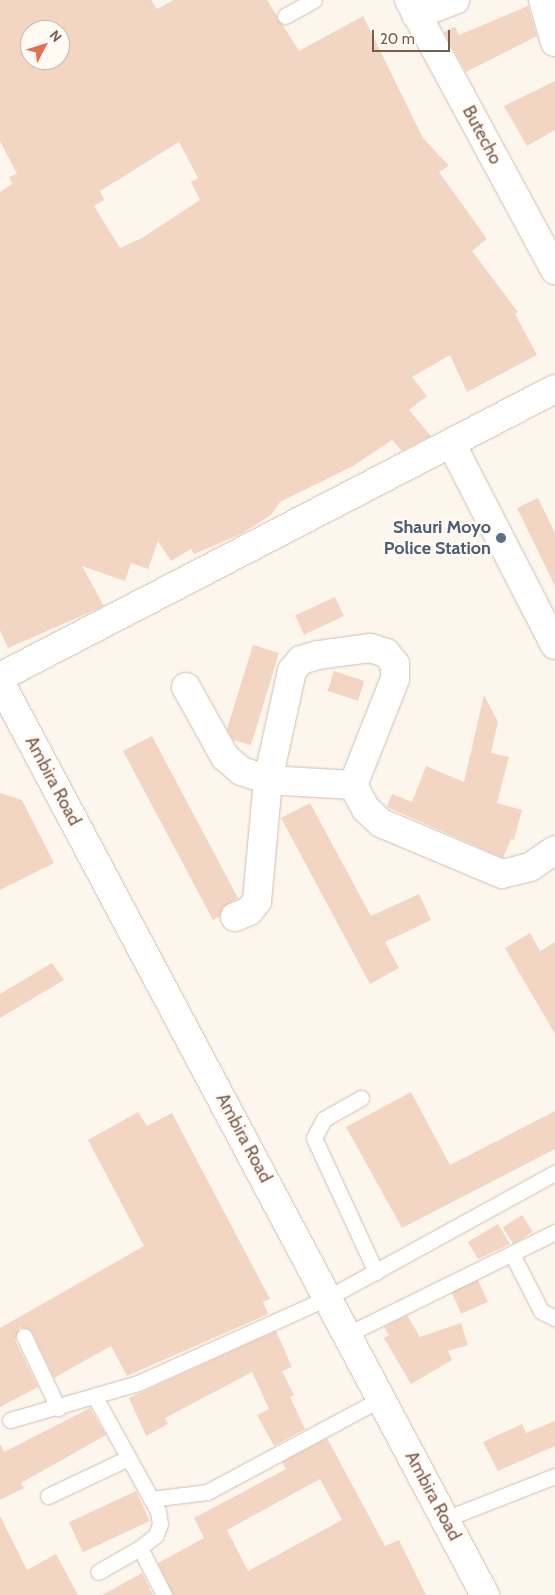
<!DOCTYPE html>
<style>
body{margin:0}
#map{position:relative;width:555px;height:1595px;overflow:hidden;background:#fdf6ec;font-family:Cabin,sans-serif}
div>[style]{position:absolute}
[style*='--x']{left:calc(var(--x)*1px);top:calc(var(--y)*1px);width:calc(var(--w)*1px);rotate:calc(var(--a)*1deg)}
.building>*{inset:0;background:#f3d5c3;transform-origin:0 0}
.roads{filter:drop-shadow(0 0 1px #d1beb0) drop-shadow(0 0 1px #d1beb0)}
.lane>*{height:15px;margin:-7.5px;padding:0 7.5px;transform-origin:7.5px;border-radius:7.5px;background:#fff}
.street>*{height:28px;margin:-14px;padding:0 14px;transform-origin:14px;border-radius:14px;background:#fff}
.secondary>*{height:28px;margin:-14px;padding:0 14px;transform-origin:14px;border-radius:14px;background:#fff}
.dots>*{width:14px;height:14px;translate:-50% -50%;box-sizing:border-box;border:2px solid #fffaf3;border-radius:50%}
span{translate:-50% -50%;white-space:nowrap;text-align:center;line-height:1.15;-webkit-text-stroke:5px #fffaf3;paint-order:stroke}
.street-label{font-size:18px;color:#7a5c4d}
.service-label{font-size:18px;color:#4e5e75;font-weight:700}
.right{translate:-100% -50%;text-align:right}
.north{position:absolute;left:20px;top:20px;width:50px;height:50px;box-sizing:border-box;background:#fffaf3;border:1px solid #cabbb1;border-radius:50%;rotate:50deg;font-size:14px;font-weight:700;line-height:20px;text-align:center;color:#7a5c4d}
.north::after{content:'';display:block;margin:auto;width:18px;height:22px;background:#e76f51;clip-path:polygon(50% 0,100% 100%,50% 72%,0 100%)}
.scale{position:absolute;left:372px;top:30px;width:78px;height:22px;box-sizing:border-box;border:2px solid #7a5c4d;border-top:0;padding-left:6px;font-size:15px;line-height:18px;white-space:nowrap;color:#7a5c4d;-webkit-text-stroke:4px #fffaf3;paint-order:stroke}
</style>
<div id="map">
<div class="building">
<i style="clip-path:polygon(evenodd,0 0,151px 0,157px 9px,174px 0,267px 0,299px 51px,363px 16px,423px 138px,449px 166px,439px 172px,487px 239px,472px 251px,518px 312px,515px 314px,537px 355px,467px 392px,450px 355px,412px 377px,427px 396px,409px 410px,431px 436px,402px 451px,392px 440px,353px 466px,280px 502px,271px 515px,243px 533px,194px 554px,191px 549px,171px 561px,158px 541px,148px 569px,131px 563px,125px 581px,82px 566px,104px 606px,8px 648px,0 630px,0 192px,12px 184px,9px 177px,17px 174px,0 141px,0 0,30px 30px,60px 30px,60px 60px,30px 60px,30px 30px,0 0,179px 142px,198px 178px,191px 182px,200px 200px,142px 238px,120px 248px,94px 206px,104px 200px,100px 191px,179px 142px)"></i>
<i style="clip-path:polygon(528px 6px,537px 36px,466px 72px,444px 32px,455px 27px,459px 35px)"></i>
<i style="clip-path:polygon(555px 81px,555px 130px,527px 146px,504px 106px)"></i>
<i style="clip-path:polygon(538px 498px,555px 533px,555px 586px,517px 508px)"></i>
<i style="left:335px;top:597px;width:21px;height:44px;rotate:65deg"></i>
<i style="clip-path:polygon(253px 645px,279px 653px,251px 745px,233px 740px,227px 729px)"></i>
<i style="left:334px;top:671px;width:32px;height:21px;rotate:18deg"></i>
<i style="clip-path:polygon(484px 695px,498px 722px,491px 753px,509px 757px,497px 803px,522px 810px,514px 840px,511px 839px,503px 858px,387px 807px,392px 794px,412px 802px,426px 766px,464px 782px)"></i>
<i style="clip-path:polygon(152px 736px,238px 898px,223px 907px,220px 916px,213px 920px,123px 751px)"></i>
<i style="clip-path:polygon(0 793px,22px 800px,54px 863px,0 890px)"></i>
<i style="clip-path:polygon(310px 803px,371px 916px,419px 894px,431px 920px,385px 942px,399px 968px,370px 984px,281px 818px)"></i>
<i style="clip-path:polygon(530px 933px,540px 951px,555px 942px,555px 1034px,505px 948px)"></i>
<i style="clip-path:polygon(52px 963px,64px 980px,0 1018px,0 994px)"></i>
<i style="clip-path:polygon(411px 1092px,450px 1165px,555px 1111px,555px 1149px,402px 1228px,346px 1127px)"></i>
<i style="clip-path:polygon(138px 1112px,147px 1126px,172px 1113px,270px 1299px,263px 1302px,268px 1314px,127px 1376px,111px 1346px,54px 1378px,32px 1332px,20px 1327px,15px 1340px,38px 1387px,0 1407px,0 1328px,144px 1246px,88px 1140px)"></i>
<i style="left:522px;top:1215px;width:20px;height:23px;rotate:57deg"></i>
<i style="clip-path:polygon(498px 1224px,510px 1244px,478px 1259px,468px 1242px)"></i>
<i style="left:478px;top:1280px;width:24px;height:29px;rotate:66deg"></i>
<i style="clip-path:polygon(407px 1315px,420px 1337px,461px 1323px,468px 1345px,448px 1351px,452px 1360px,411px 1384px,384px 1338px,389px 1335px,384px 1327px)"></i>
<i style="clip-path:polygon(276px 1331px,292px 1367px,282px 1371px,294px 1395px,290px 1397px,305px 1429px,274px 1446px,257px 1415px,269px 1409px,252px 1372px,165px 1418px,168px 1424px,146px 1436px,129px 1398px)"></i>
<i style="clip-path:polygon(90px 1408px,106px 1435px,21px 1483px,24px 1488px,0 1500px,0 1444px,4px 1452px)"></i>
<i style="clip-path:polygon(555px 1421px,555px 1446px,498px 1471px,483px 1442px,522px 1424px,526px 1433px)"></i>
<i style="clip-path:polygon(evenodd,327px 1438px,385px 1546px,399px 1540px,426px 1595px,173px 1595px,158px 1563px,204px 1538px,194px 1518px,286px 1469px,282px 1462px,327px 1438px,320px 1479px,342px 1520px,248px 1571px,227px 1530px,320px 1479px)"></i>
<i style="left:136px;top:1491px;width:33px;height:74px;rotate:65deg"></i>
<i style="clip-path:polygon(0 1516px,27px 1570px,56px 1554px,78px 1595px,0 1595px)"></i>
<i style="clip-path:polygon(142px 1573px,153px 1595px,102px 1595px)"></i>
</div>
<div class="roads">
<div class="lane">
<i style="--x:285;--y:16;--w:33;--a:-29"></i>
<i style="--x:361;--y:1098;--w:43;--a:150.4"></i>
<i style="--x:324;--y:1119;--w:21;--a:118"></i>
<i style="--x:314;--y:1138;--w:148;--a:65.2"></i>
<i style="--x:512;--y:1254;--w:64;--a:63"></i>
<i style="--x:541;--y:1311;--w:16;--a:27"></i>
<i style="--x:348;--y:1334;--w:231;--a:-26.2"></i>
<i style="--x:24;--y:1336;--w:80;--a:64.7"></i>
<i style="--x:95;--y:1397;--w:130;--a:61.1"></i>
<i style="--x:158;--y:1511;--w:13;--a:81"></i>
<i style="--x:160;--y:1524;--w:12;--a:110"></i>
<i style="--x:156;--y:1535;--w:21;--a:141"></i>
<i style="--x:140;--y:1548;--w:48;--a:150.3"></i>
<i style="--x:10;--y:1420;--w:133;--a:-16.1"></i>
<i style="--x:138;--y:1383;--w:209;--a:-24.2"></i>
<i style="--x:329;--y:1297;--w:258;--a:-28.8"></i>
<i style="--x:48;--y:1496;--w:86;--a:-25.4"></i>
<i style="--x:151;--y:1499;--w:56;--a:-7.1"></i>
<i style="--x:207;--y:1492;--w:199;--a:-28.2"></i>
<i style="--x:445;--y:1519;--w:118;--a:-21.4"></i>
<i style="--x:140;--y:1548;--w:53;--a:62.9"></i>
</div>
<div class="street">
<i style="--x:543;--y:0;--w:44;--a:74.1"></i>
<i style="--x:416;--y:15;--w:42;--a:-21"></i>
<i style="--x:451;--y:443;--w:227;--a:62.8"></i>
<i style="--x:186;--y:687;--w:80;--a:60.9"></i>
<i style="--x:225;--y:757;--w:21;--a:41"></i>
<i style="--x:241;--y:771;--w:28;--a:18"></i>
<i style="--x:268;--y:780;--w:85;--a:3.4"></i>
<i style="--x:353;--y:785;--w:27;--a:62"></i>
<i style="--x:366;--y:809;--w:21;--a:43"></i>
<i style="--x:381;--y:823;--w:131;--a:22.9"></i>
<i style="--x:502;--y:874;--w:29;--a:-14"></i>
<i style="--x:530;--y:867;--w:30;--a:-34"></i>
<i style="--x:235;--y:917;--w:15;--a:-23"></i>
<i style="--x:249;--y:911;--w:13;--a:-51"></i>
<i style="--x:257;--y:901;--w:121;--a:-84.8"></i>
<i style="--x:268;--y:780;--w:112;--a:-77.6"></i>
<i style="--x:292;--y:671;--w:14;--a:-51"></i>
<i style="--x:301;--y:660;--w:18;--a:-16"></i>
<i style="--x:318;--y:655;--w:52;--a:-7.7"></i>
<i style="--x:370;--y:648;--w:17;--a:17"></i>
<i style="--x:386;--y:653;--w:14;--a:51"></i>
<i style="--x:395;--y:664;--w:15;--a:90"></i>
<i style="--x:395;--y:679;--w:114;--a:111.6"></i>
</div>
<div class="secondary">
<i style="--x:409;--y:0;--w:307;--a:61.6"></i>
<i style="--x:0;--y:677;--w:625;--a:-27.43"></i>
<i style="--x:0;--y:682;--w:1034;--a:62.02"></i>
</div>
</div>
<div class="dots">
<i style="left:501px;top:538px;background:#5c6f8a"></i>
</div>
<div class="street-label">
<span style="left:482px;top:135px;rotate:62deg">Butecho</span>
<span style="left:53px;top:781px;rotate:62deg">Ambira Road</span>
<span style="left:244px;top:1138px;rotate:62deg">Ambira Road</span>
<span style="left:433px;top:1496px;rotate:62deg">Ambira Road</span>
</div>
<div class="service-label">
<span class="right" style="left:491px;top:538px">Shauri Moyo<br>Police Station</span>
</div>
<div class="north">N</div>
<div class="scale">20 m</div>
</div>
